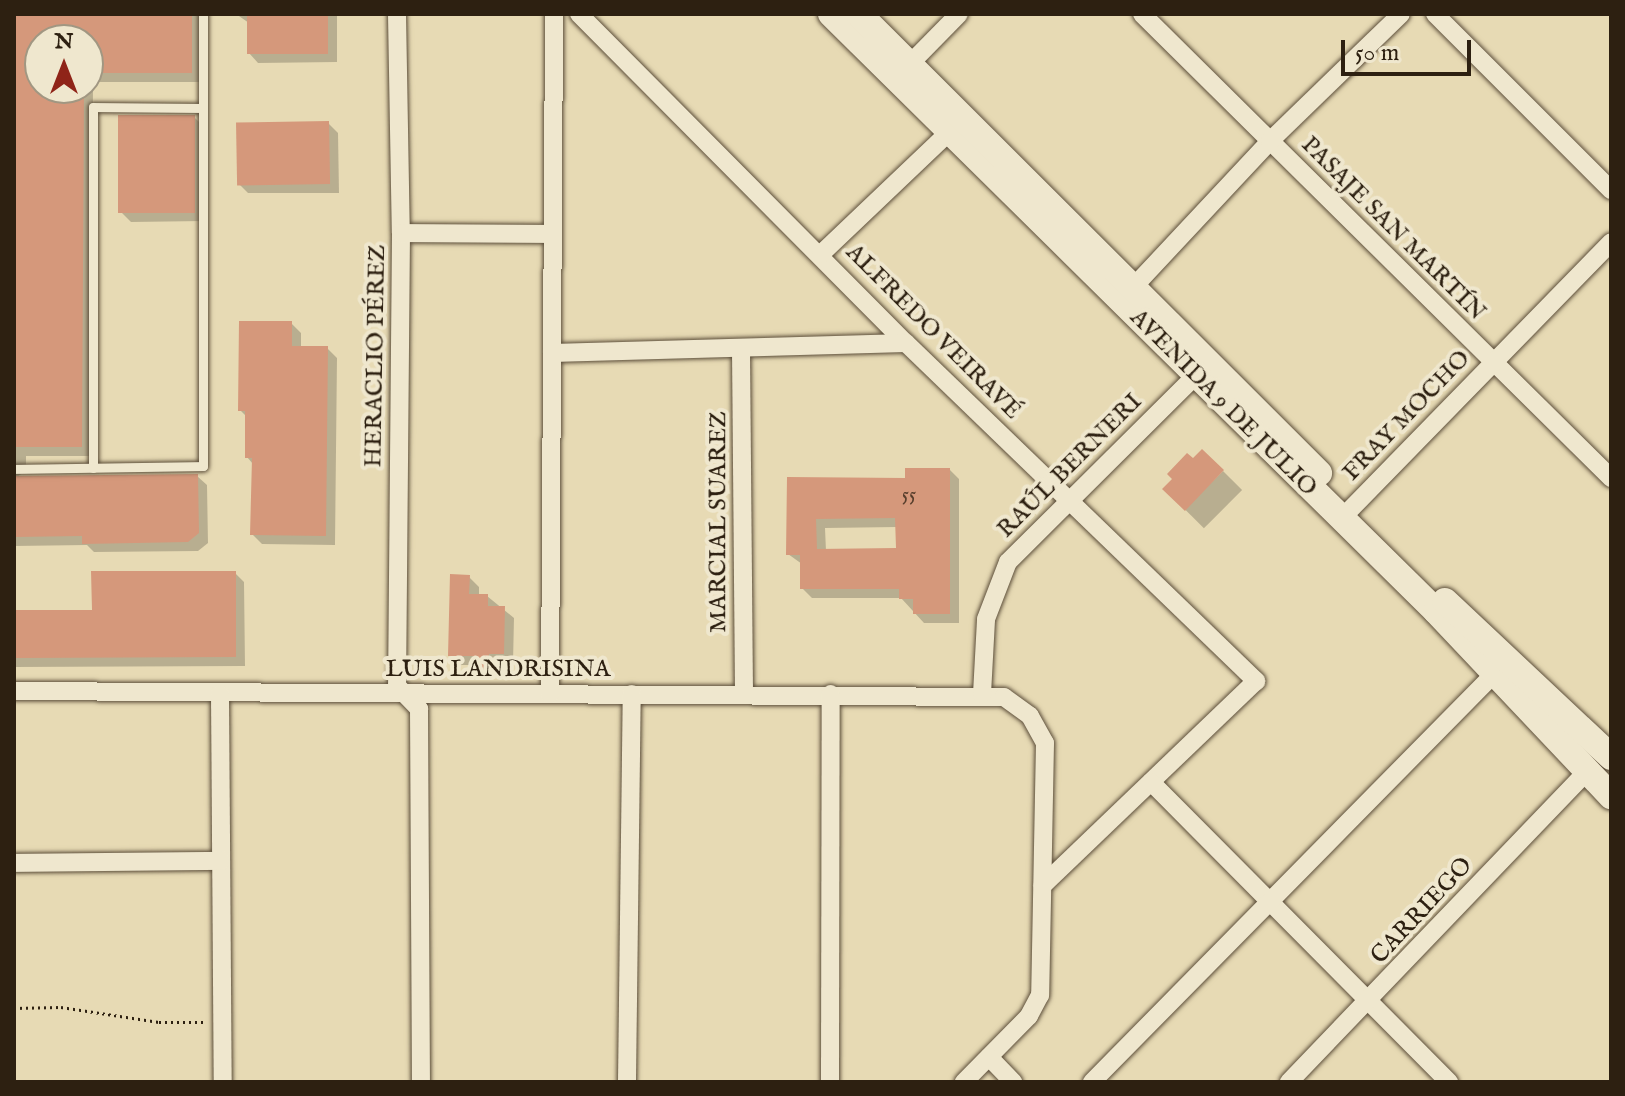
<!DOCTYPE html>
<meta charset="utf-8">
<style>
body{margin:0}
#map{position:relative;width:1625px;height:1096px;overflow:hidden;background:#e7dab4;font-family:"IM FELL English",serif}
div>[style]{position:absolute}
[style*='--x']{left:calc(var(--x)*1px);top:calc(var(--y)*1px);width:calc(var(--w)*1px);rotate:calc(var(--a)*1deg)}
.shadow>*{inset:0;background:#0003;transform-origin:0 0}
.building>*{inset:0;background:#d5987b;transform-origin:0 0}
.path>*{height:3px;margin-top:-1.5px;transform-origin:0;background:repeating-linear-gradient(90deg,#2d2011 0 2px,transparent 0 6px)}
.roads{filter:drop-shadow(0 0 2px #5c4e3a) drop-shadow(0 0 2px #5c4e3a)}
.lane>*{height:9px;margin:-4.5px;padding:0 4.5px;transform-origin:4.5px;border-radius:4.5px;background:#efe7ce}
.street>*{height:18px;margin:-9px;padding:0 9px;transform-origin:9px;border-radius:9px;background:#efe7ce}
.secondary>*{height:26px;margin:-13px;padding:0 13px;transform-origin:13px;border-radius:13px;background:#efe7ce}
span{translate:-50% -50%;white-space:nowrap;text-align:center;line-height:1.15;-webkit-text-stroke:8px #efe7ce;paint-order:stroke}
.number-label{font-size:20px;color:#573e2c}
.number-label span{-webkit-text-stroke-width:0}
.street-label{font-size:24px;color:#2d2011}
.frame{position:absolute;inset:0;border:16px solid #2d2011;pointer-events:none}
.north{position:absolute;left:24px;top:24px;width:80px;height:80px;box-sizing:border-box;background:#efe7ce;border:2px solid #a19782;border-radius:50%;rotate:0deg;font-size:22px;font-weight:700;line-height:32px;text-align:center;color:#2d2011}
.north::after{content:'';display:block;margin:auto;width:28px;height:36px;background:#8f2418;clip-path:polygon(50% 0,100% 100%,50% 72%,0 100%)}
.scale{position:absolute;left:1341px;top:40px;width:130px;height:36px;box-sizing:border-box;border:4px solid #2d2011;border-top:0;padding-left:10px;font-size:24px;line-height:28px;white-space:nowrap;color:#2d2011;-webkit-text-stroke:6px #efe7ce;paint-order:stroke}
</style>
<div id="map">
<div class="shadow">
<i style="clip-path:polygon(evenodd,14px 14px,201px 14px,201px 82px,93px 82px,91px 456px,26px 456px,26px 471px,15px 478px,197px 476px,207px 485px,208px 543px,198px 551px,94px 552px,87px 545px,14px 546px,14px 14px,40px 40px,88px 40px,88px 88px,40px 88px,40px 40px)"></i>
<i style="clip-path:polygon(236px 14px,337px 14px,337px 62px,258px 63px,249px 53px,249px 23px)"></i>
<i style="clip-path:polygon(194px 117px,204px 127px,204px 221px,131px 222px,121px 212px)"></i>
<i style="clip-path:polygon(328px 123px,338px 133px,339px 193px,248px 193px,238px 183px)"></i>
<i style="clip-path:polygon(291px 323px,301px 333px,301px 348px,327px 348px,337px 358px,335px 545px,262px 544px,252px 534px,253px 464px,247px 457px,247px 417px,240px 410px)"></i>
<i style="clip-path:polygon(evenodd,950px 470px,959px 479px,959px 623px,924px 623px,901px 598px,812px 598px,802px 588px,802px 564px,788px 554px,789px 479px,907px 480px,950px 470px,897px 527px,898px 550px,826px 551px,825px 528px,897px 527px)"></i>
<i style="left:1223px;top:471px;width:27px;height:54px;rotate:45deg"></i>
<i style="clip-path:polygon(235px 573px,244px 582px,245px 666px,14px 667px,14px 612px,94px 612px)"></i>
<i style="clip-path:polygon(469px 577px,479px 587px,479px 596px,487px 596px,514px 618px,513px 663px,498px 663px,497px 678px,485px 677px,475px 665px,460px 665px,450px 655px)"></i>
</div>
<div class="building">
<i style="clip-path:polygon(14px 14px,192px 14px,192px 73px,88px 73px,88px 40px,40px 40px,40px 88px,84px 88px,82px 447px,14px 447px)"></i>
<i style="left:247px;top:14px;width:81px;height:40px"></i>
<i style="left:118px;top:115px;width:77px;height:98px"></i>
<i style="left:329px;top:121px;width:63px;height:93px;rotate:89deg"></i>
<i style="clip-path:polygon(239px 321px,292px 321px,292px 346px,328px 346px,326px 536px,250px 535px,252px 458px,245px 458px,245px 411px,238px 411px)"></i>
<i style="clip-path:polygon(1202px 449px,1224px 470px,1185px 511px,1162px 489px,1172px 479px,1167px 474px,1187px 453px,1193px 458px)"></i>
<i style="clip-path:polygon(evenodd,905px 468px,950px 468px,950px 614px,913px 614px,913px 599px,899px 599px,899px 589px,800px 589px,800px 555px,786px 555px,787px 477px,905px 478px,905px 468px,895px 518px,896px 548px,817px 549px,816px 519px,895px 518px)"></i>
<i style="clip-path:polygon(198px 474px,199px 533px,188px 542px,82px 544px,82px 536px,14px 537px,14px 476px)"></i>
<i style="clip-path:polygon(91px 571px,236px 571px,236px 657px,14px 658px,14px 610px,92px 610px)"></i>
<i style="clip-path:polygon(450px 574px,470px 575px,469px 594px,488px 594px,488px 606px,505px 606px,504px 654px,489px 654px,488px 669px,473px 668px,473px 656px,448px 656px)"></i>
</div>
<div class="path">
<i style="--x:14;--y:1008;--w:47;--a:-1.2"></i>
<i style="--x:61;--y:1007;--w:99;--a:8.7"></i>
<i style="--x:159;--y:1022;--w:47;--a:0"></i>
</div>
<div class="roads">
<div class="lane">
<i style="--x:93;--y:468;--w:361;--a:-90"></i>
<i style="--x:93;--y:107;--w:107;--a:0.5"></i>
<i style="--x:14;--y:469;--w:189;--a:-0.9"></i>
<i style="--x:203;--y:466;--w:452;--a:-90"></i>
</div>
<div class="street">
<i style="--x:397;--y:14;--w:219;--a:89"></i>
<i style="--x:401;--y:233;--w:453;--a:90.5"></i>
<i style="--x:397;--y:686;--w:32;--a:46"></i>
<i style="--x:419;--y:709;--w:373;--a:89.7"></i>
<i style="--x:579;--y:14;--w:464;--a:45.2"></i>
<i style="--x:906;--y:343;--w:487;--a:44"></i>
<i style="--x:1256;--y:681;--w:296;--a:136.2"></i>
<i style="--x:1142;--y:14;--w:660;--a:44.69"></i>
<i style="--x:1435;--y:14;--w:249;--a:45"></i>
<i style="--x:902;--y:72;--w:81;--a:-45.5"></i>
<i style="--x:401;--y:233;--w:149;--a:0.4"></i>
<i style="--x:821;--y:254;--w:177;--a:-43.6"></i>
<i style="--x:1126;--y:295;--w:211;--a:-46.9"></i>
<i style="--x:1270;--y:141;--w:182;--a:-44.1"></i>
<i style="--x:741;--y:350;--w:344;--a:89.5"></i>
<i style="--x:552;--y:353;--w:354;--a:-1.6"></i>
<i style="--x:1340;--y:520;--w:388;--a:-45.7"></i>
<i style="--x:14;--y:691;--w:990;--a:0.35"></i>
<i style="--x:1004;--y:697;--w:32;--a:36"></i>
<i style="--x:1030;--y:716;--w:31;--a:61"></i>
<i style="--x:1045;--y:743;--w:252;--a:91.1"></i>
<i style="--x:1040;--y:995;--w:24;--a:118"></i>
<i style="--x:1029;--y:1016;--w:93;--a:134.6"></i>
<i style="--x:220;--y:694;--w:388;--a:89.6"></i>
<i style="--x:550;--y:694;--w:680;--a:-89.66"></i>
<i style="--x:982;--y:694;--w:75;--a:-86.9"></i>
<i style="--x:986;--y:619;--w:61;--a:-68.9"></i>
<i style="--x:1008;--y:562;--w:264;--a:-44.8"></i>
<i style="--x:1151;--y:782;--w:423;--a:45.2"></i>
<i style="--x:14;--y:863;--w:207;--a:-0.6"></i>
<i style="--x:989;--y:1057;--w:35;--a:46"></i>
<i style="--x:627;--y:1082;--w:388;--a:-89.3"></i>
<i style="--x:830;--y:1082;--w:388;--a:-89.9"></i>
<i style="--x:1092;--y:1082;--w:571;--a:-45.43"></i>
<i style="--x:1289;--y:1082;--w:431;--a:-46.2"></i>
</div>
<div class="secondary">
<i style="--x:831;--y:14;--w:850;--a:44.62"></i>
<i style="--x:1436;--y:611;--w:255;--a:46.6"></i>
<i style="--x:859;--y:14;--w:650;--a:44.94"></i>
<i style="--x:1445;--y:601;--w:228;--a:43.2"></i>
</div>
</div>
<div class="number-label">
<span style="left:909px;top:494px">55</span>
</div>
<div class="street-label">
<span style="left:1393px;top:229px;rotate:45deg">PASAJE SAN MARTÍN</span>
<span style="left:933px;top:332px;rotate:45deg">ALFREDO VEIRAVÉ</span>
<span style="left:376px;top:356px;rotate:-89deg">HERACLIO PÉREZ</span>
<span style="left:1223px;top:403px;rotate:45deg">AVENIDA 9 DE JULIO</span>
<span style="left:1407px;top:416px;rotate:-46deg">FRAY MOCHO</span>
<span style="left:1070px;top:466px;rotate:-45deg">RAÚL BERNERI</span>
<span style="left:719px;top:522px;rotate:-90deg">MARCIAL SUAREZ</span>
<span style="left:498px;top:670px">LUIS LANDRISINA</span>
<span style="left:1422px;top:911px;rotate:-47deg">CARRIEGO</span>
</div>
<div class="frame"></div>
<div class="north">N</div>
<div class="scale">50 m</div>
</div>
